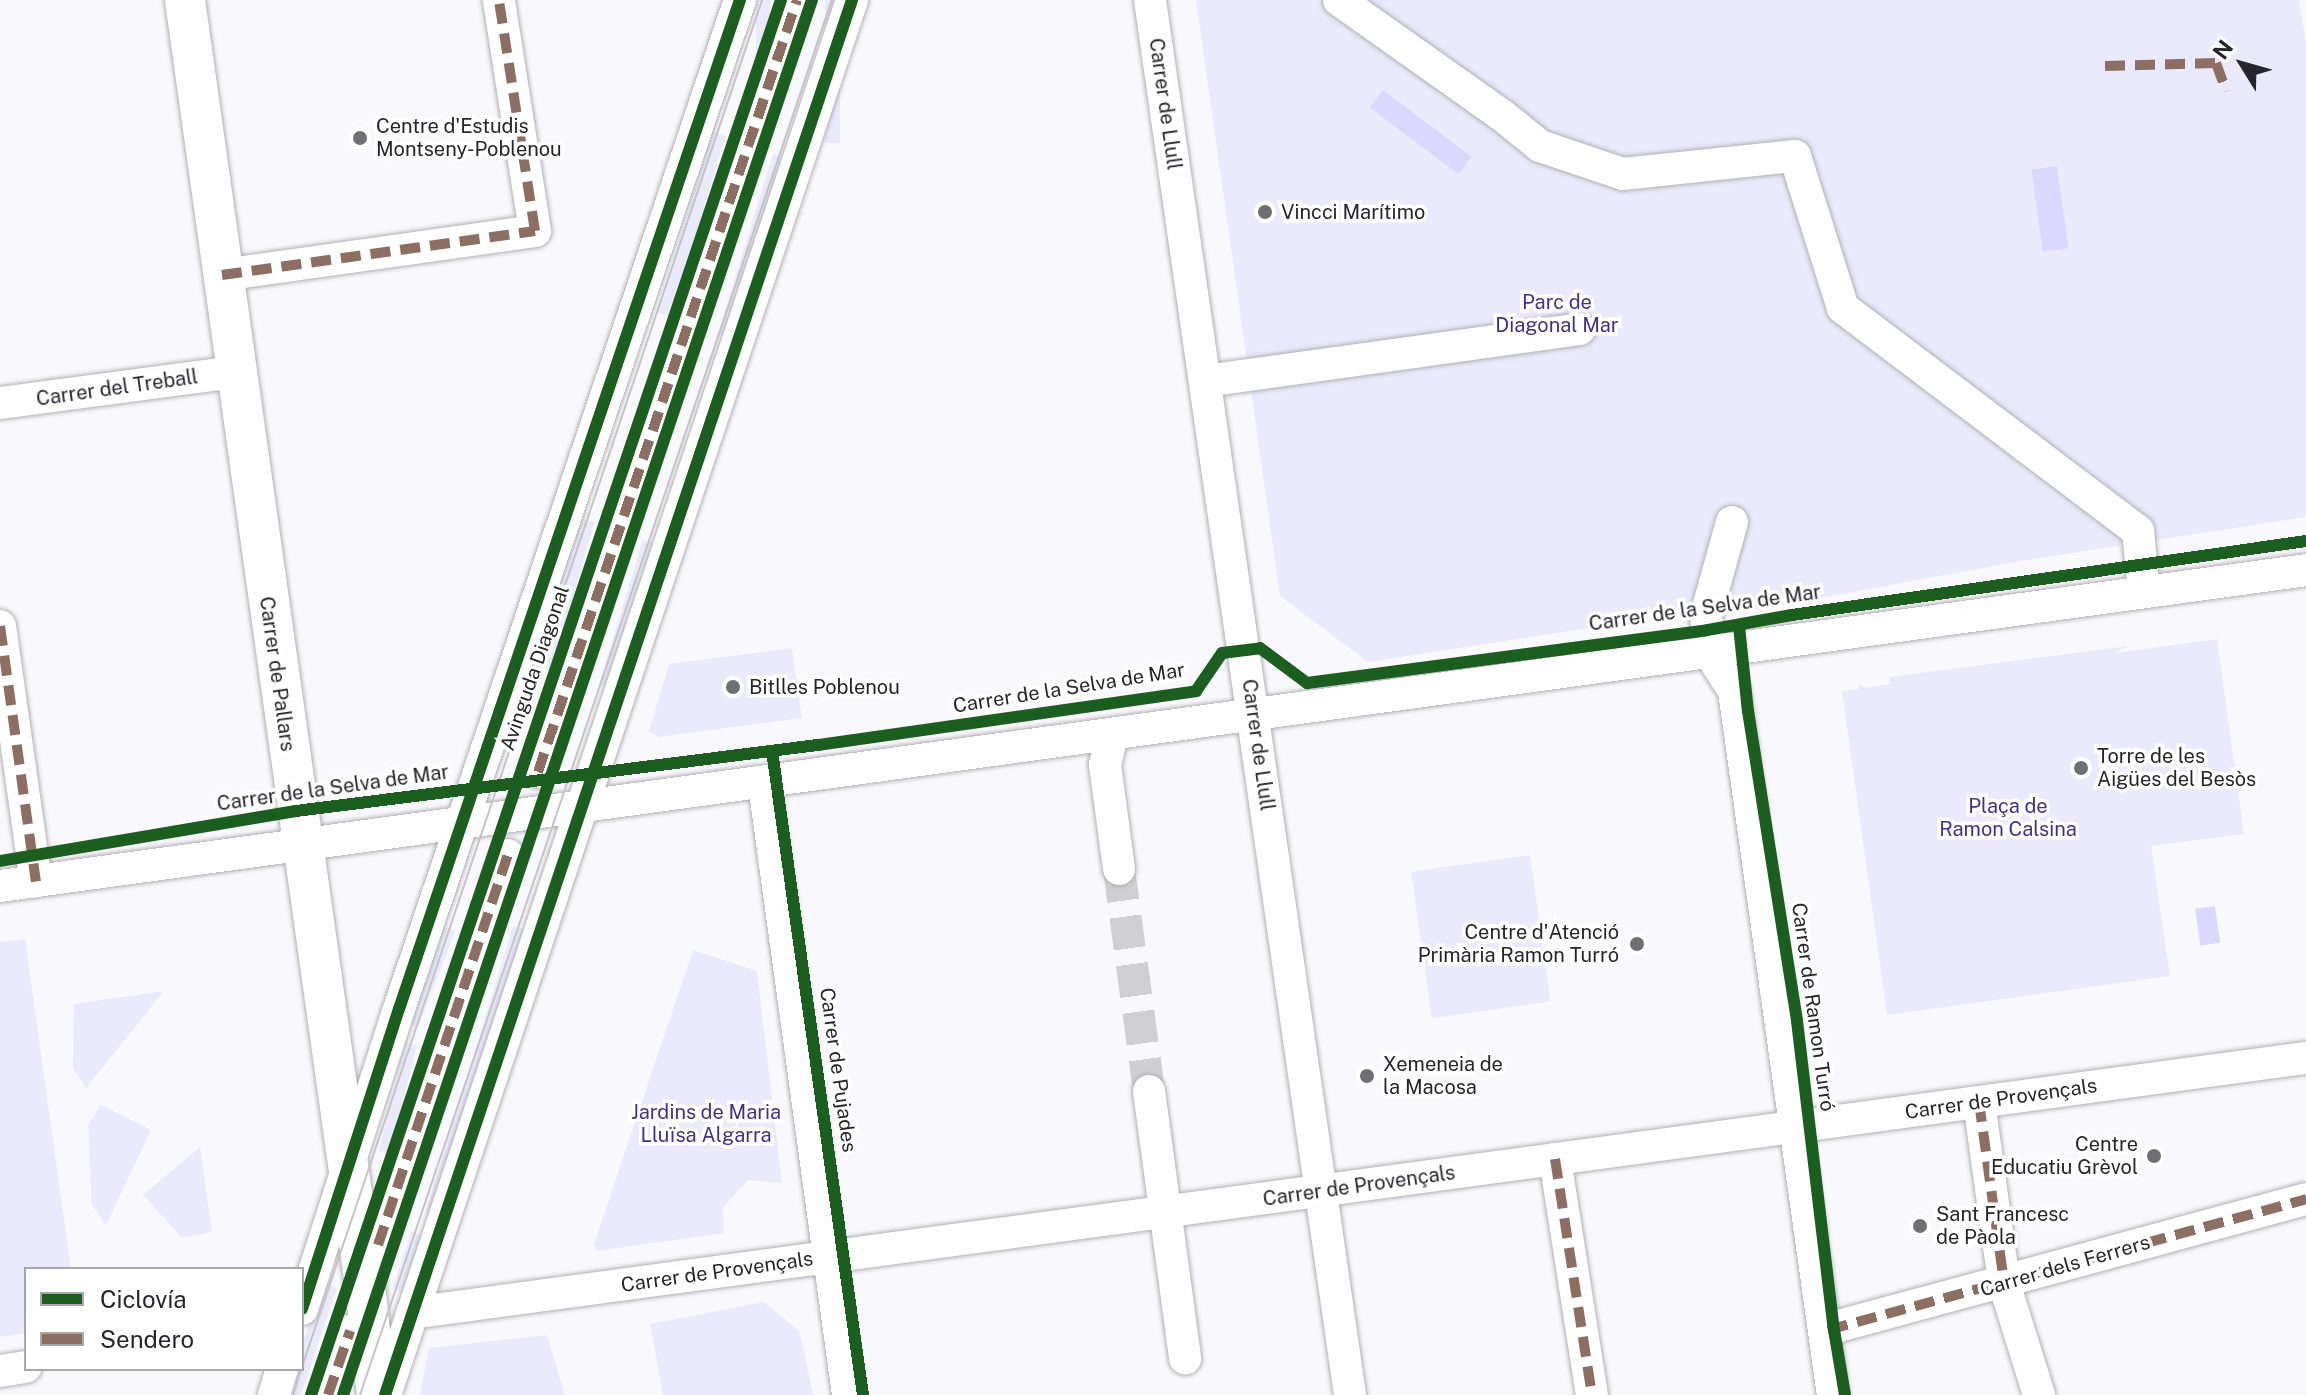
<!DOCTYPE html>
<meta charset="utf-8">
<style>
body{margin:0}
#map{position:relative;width:2306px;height:1395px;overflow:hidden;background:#f9f9fd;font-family:"Public Sans",sans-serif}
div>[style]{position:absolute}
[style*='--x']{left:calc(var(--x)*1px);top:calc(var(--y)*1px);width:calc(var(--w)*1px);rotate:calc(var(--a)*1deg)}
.green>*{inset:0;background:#ebeafc;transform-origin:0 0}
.water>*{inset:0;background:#dad9fd;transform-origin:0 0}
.minor-tunnel>*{height:32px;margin-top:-16px;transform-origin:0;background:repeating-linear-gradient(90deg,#cfcfd3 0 32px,transparent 0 48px)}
.roads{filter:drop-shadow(0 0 2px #b0b0b4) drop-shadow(0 0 2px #b0b0b4)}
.minor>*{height:32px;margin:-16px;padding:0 16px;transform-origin:16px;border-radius:16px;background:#fefeff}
.major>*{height:40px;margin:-20px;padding:0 20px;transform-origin:20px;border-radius:20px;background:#fefeff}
.tram>*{height:2px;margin:-1px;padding:0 1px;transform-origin:1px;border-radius:1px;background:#c4c4c6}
.quiet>*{height:10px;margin-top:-5px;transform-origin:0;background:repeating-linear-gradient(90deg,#8d6e63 0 20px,transparent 0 30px)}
.cycleway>*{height:12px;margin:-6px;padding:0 6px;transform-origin:6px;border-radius:6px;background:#1b5e20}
.dots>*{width:22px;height:22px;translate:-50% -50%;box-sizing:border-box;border:4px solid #fff;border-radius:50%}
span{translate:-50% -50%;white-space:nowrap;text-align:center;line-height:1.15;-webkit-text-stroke:7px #fff;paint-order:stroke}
.street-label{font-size:20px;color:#26252b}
.poi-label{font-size:20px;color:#26252b}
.left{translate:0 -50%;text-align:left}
.right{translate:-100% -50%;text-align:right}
.park-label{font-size:20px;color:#43308c}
.legend{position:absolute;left:24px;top:1267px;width:280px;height:104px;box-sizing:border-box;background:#fff;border:2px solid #a8a8aa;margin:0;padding:10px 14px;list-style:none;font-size:24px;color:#26252b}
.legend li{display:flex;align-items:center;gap:16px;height:40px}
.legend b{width:40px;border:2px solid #a8a8aa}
.north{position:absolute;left:2202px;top:24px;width:80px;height:80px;-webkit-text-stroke:6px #fff;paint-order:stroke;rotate:307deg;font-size:22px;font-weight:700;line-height:32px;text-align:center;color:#26252b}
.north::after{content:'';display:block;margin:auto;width:28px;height:36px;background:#26252b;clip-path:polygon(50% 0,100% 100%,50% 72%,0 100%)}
</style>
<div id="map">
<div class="green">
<i style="left:756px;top:0;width:14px;height:120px"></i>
<i style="left:825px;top:0;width:15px;height:143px"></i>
<i style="clip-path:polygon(1196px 0,2299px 0,2306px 44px,2306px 517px,2021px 561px,1684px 623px,1686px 613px,1368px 662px,1280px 596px)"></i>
<i style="left:712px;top:132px;width:14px;height:189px;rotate:17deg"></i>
<i style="left:773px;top:154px;width:14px;height:189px;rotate:17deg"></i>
<i style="left:580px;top:518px;width:15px;height:154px;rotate:16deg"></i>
<i style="left:643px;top:540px;width:14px;height:152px;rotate:17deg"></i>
<i style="clip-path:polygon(2217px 639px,2244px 834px,2151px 846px,2170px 976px,1887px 1015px,1842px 691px,1859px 689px,1859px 684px,1865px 688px,1890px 684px,1889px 677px,2128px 646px,2115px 653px)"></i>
<i style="clip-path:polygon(792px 648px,802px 718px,658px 737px,649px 731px,669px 664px)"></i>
<i style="left:1530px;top:855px;width:148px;height:120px;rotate:82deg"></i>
<i style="left:442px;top:926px;width:14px;height:103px;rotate:21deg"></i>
<i style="left:513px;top:926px;width:14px;height:300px;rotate:17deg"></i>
<i style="clip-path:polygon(25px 939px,71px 1269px,26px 1269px,26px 1333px,0 1337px,0 942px)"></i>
<i style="clip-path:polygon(693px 950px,757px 971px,782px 1183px,748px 1180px,723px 1207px,724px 1233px,596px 1251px,594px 1244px)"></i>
<i style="clip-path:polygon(164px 991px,86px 1088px,73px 1069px,74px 1004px)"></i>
<i style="left:404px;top:1042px;width:13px;height:112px;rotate:13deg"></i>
<i style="clip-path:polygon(101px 1105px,151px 1130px,106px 1225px,92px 1205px,88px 1125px)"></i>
<i style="clip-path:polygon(200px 1147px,212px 1232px,182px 1238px,143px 1195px)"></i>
<i style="left:411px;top:1232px;width:13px;height:60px;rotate:18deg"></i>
<i style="clip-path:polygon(323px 1282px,337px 1288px,301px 1395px,285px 1395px,293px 1369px,302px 1369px,302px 1344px)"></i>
<i style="clip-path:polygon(764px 1302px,800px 1332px,813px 1395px,663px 1395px,650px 1324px)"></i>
<i style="clip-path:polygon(547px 1335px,565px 1395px,420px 1395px,429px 1348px)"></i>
</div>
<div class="water">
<i style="left:1383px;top:90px;width:111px;height:22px;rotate:37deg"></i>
<i style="left:2057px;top:166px;width:83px;height:26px;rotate:82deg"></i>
<i style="left:2215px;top:906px;width:37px;height:20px;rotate:82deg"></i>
</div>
<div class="minor-tunnel">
<i style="--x:1119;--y:869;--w:224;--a:82.3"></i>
</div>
<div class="roads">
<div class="minor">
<i style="--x:1150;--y:0;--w:1409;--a:81.84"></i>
<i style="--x:1339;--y:0;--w:201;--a:35.3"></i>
<i style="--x:1503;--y:116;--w:48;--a:39"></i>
<i style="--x:1540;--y:146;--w:88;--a:18.6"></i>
<i style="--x:1623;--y:174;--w:173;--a:-6"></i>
<i style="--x:1795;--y:156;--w:159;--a:72.5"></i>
<i style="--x:1843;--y:308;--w:370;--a:37.1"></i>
<i style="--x:2138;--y:531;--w:61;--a:84.4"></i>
<i style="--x:222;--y:275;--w:316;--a:-8"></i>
<i style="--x:535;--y:231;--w:234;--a:-98.9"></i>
<i style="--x:1206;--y:381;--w:377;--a:-7.9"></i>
<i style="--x:0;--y:403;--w:237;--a:-7.5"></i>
<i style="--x:1732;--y:522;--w:97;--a:105.6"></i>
<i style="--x:1706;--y:615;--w:37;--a:85"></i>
<i style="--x:1709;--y:652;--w:46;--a:57.3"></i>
<i style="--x:1734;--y:691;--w:711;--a:82"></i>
<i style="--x:0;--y:626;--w:258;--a:82"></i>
<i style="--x:1112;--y:735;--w:31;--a:103"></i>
<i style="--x:1105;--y:765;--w:105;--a:82.3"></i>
<i style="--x:538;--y:772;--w:814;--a:-71.45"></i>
<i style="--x:764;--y:784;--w:617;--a:82.17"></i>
<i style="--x:0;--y:886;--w:2328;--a:-7.8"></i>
<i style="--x:1149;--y:1091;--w:270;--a:82.3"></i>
<i style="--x:1979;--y:1102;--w:183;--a:82.1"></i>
<i style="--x:2004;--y:1283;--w:117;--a:72.6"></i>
<i style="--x:1555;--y:1159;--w:239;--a:81.1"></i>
<i style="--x:378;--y:1245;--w:411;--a:-71.6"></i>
<i style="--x:302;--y:1309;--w:315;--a:-72.1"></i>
<i style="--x:399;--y:1009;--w:1065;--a:-71.33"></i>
<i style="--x:412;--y:1313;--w:1911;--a:-7.67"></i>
<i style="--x:1824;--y:1330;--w:499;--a:-15.2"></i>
<i style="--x:0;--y:1371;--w:26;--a:-9"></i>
<i style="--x:274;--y:1395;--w:27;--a:-73"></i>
<i style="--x:328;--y:1395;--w:68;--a:-71"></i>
<i style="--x:385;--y:1395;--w:1471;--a:-71.49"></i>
</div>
<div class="major">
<i style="--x:185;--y:0;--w:1298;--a:82.03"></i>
<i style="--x:365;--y:1285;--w:111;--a:83.8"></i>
</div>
</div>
<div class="tram">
<i style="--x:302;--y:1367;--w:1442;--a:-71.4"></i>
<i style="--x:293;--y:1395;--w:27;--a:-73"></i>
<i style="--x:360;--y:1395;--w:1473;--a:-71.31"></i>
</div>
<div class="quiet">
<i style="--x:2105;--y:66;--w:111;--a:-1.5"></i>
<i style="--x:2216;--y:63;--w:30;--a:70"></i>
<i style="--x:222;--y:275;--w:316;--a:-8"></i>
<i style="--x:535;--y:231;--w:234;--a:-98.9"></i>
<i style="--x:0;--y:626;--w:258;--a:82"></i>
<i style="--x:538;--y:772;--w:814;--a:-71.45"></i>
<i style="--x:1979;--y:1102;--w:183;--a:82.1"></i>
<i style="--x:1555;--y:1159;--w:239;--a:81.1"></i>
<i style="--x:378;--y:1245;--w:411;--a:-71.6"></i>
<i style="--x:1828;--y:1330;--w:496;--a:-15.3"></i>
<i style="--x:328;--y:1395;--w:68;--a:-71"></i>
</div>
<div class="cycleway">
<i style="--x:1739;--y:626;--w:85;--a:84"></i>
<i style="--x:1748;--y:711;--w:314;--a:81"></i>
<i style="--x:1797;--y:1021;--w:311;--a:83.2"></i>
<i style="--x:1834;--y:1330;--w:66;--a:80.4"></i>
<i style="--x:772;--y:751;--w:650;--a:81.96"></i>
<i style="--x:0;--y:861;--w:300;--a:-9.6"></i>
<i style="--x:296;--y:811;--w:526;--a:-7.21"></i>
<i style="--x:818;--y:745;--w:382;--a:-8.1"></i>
<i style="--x:1196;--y:691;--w:46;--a:-55.6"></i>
<i style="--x:1222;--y:653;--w:38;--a:-7"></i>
<i style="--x:1260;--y:648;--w:59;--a:36.7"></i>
<i style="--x:1307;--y:683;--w:403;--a:-7.5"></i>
<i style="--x:1707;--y:630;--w:86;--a:-10"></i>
<i style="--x:1792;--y:615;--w:519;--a:-8.19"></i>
<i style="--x:302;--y:1309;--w:315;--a:-72.1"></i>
<i style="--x:399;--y:1009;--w:1065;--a:-71.33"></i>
<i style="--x:311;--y:1395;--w:1472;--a:-71.38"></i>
<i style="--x:343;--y:1395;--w:1472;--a:-71.42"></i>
<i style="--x:385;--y:1395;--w:1471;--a:-71.49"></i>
</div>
<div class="dots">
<i style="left:360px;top:138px;background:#706f74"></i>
<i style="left:1265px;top:212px;background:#706f74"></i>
<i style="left:733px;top:687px;background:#706f74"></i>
<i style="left:2081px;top:768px;background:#706f74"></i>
<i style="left:1637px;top:944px;background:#706f74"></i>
<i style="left:1367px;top:1076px;background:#706f74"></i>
<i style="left:2154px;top:1156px;background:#706f74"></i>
<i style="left:1920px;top:1226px;background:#706f74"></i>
</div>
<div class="street-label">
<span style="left:1165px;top:104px;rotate:82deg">Carrer de Llull</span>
<span style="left:117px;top:388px;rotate:-8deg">Carrer del Treball</span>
<span style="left:1705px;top:608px;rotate:-8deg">Carrer de la Selva de Mar</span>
<span style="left:535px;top:668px;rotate:-71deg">Avinguda Diagonal</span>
<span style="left:277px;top:674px;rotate:82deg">Carrer de Pallars</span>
<span style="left:1069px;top:688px;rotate:-9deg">Carrer de la Selva de Mar</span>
<span style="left:1258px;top:745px;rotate:82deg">Carrer de Llull</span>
<span style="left:333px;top:788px;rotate:-8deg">Carrer de la Selva de Mar</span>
<span style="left:1813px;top:1007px;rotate:82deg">Carrer de Ramon Turró</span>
<span style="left:838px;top:1070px;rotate:82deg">Carrer de Pujades</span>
<span style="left:2001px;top:1099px;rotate:-8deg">Carrer de Provençals</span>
<span style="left:1359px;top:1186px;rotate:-8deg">Carrer de Provençals</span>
<span style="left:2065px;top:1266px;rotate:-16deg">Carrer dels Ferrers</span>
<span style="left:717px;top:1272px;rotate:-8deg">Carrer de Provençals</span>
</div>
<div class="poi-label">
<span class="left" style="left:376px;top:138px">Centre d'Estudis<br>Montseny-Poblenou</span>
<span class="left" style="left:1281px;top:212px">Vincci Marítimo</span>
<span class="left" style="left:749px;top:687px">Bitlles Poblenou</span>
<span class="left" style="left:2097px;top:768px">Torre de les<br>Aigües del Besòs</span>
<span class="right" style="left:1619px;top:944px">Centre d'Atenció<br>Primària Ramon Turró</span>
<span class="left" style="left:1383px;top:1076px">Xemeneia de<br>la Macosa</span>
<span class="right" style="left:2138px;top:1156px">Centre<br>Educatiu Grèvol</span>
<span class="left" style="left:1936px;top:1226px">Sant Francesc<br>de Pàola</span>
</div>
<div class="park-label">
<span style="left:1557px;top:314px">Parc de<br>Diagonal Mar</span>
<span style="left:2008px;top:818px">Plaça de<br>Ramon Calsina</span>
<span style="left:706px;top:1124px">Jardins de Maria<br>Lluïsa Algarra</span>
</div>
<ul class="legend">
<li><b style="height:10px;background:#1b5e20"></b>Ciclovía</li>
<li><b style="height:10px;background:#8d6e63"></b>Sendero</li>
</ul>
<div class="north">N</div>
</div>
